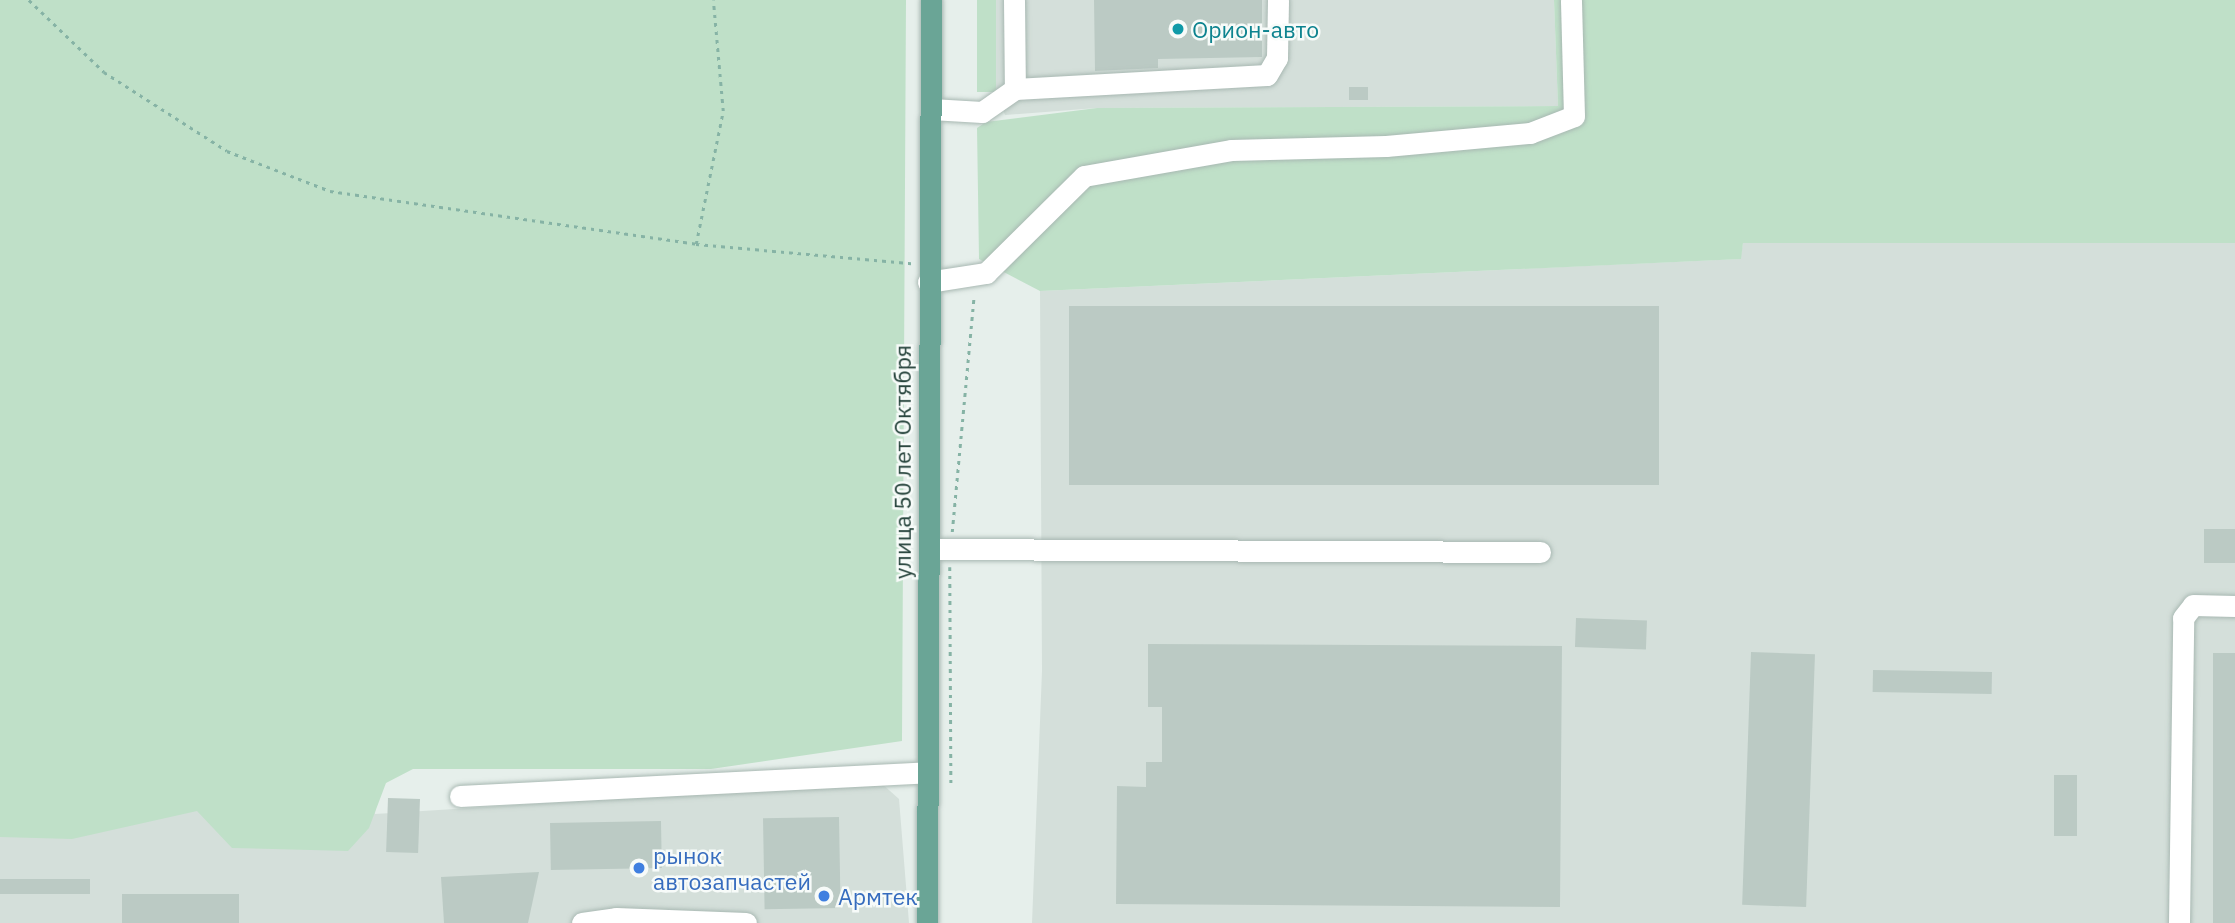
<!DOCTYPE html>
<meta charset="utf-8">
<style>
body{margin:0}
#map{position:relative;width:2235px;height:923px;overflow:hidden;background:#e6efeb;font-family:"IBM Plex Sans",sans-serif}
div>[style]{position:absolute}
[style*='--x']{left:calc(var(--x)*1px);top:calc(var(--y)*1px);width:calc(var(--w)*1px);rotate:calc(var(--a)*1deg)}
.built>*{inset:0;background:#d4dfda}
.green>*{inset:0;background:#bfe0c8;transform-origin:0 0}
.building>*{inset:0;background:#bbcac4;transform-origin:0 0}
.path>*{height:2.5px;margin-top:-1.25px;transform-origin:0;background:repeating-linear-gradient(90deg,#86b3a5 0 3.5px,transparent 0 8.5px)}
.roads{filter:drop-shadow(0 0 2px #a8b8b2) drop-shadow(0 0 2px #a8b8b2)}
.minor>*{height:21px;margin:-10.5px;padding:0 10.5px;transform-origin:10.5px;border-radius:10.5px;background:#fff}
.major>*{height:21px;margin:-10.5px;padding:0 10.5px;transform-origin:10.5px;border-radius:10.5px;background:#6aa596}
.dots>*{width:19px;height:19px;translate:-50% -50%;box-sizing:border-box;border:4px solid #f7fbf9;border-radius:50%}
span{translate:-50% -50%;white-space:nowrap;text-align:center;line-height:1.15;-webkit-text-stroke:5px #f7fbf9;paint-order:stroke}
.culture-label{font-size:23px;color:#0d838f}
.left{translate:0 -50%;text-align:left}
.street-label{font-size:23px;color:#24423a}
.shop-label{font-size:23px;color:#366cbe}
</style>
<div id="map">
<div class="built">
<i style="clip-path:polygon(996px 0,1554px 0,1558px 106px,1097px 108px,1005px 115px,996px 91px)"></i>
<i style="clip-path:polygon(1743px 243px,2235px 243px,2235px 923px,1032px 923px,1042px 671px,1040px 291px,1740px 259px)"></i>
<i style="clip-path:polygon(0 676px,381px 756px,375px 814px,880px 782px,899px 799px,909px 923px,0 923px)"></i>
</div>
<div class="green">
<i style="clip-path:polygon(0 0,906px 0,902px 741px,711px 769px,413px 769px,386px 783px,369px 828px,348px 851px,232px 848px,197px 811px,72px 839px,0 837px)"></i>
<i style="left:977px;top:0;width:19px;height:92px"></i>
<i style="clip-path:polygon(1554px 0,2235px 0,2235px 243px,1743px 243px,1741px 259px,1040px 291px,979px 259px,977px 128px,986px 122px,1097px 108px,1558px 106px)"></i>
</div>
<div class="building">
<i style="clip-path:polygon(1094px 0,1262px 0,1262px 57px,1158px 59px,1158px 68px,1095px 71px)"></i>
<i style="left:1368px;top:87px;width:13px;height:19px;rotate:90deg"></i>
<i style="left:1069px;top:306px;width:590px;height:179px"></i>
<i style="left:2204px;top:529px;width:31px;height:34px"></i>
<i style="left:1576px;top:618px;width:71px;height:29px;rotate:2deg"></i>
<i style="clip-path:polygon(1148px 644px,1562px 646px,1560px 907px,1116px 904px,1117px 786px,1146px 787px,1146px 762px,1162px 762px,1162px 707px,1148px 707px)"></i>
<i style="left:1751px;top:652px;width:64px;height:253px;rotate:2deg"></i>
<i style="left:2213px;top:653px;width:22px;height:270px"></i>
<i style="left:1873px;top:670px;width:119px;height:22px;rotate:1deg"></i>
<i style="left:2054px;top:775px;width:23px;height:61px"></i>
<i style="left:388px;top:798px;width:32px;height:54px;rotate:2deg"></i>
<i style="left:839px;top:817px;width:91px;height:76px;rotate:89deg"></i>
<i style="left:661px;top:821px;width:47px;height:111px;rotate:89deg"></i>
<i style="clip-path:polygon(539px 872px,528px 923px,444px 923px,441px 877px)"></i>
<i style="left:90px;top:879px;width:15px;height:90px;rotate:90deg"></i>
<i style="left:122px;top:894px;width:117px;height:29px"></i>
</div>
<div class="path">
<i style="--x:29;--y:0;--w:104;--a:43.8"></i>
<i style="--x:104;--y:72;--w:146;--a:32.7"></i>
<i style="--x:227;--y:151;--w:110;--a:21.2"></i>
<i style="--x:330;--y:191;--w:370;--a:8.2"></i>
<i style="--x:696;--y:244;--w:216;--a:5.1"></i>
<i style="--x:696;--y:244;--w:136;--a:-78.5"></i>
<i style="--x:723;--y:111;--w:111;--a:-95.1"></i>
<i style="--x:952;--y:532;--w:238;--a:-84.7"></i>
<i style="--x:950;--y:567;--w:218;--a:89.7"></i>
</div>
<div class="roads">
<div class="minor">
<i style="--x:1014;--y:0;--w:89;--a:89.4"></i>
<i style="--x:931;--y:109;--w:51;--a:3.4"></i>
<i style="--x:982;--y:112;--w:40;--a:-34.9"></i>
<i style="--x:1015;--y:89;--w:252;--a:-3.2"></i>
<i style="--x:1267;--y:75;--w:20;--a:-60"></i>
<i style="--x:1277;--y:58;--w:58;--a:-89"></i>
<i style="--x:928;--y:282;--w:59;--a:-8.8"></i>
<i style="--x:986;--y:273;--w:138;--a:-44.7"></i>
<i style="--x:1084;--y:176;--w:149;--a:-10"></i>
<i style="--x:1231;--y:150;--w:155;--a:-1.5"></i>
<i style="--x:1386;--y:146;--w:145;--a:-5.2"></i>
<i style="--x:1530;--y:133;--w:47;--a:-21.1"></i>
<i style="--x:1574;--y:116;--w:116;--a:-91.5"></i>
<i style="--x:929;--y:549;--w:611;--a:0.28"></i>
<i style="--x:460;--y:796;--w:468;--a:-2.9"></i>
<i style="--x:582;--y:923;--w:34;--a:-8"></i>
<i style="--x:616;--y:918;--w:130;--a:2.2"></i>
<i style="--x:2179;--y:923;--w:305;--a:-89.2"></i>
<i style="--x:2183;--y:618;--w:16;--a:-52"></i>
<i style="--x:2193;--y:605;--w:42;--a:1.4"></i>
</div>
<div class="major">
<i style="--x:927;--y:923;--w:923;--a:-89.75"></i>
</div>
</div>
<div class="dots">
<i style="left:1178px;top:29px;background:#0f9aa8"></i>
<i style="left:639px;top:868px;background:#3f7fe0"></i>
<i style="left:824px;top:896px;background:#3f7fe0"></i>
</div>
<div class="culture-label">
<span class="left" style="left:1192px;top:29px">Орион-авто</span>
</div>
<div class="street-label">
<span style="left:902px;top:462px;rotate:-90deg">улица 50 лет Октября</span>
</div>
<div class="shop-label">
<span class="left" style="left:653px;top:868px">рынок<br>автозапчастей</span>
<span class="left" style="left:838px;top:896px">Армтек</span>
</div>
</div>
